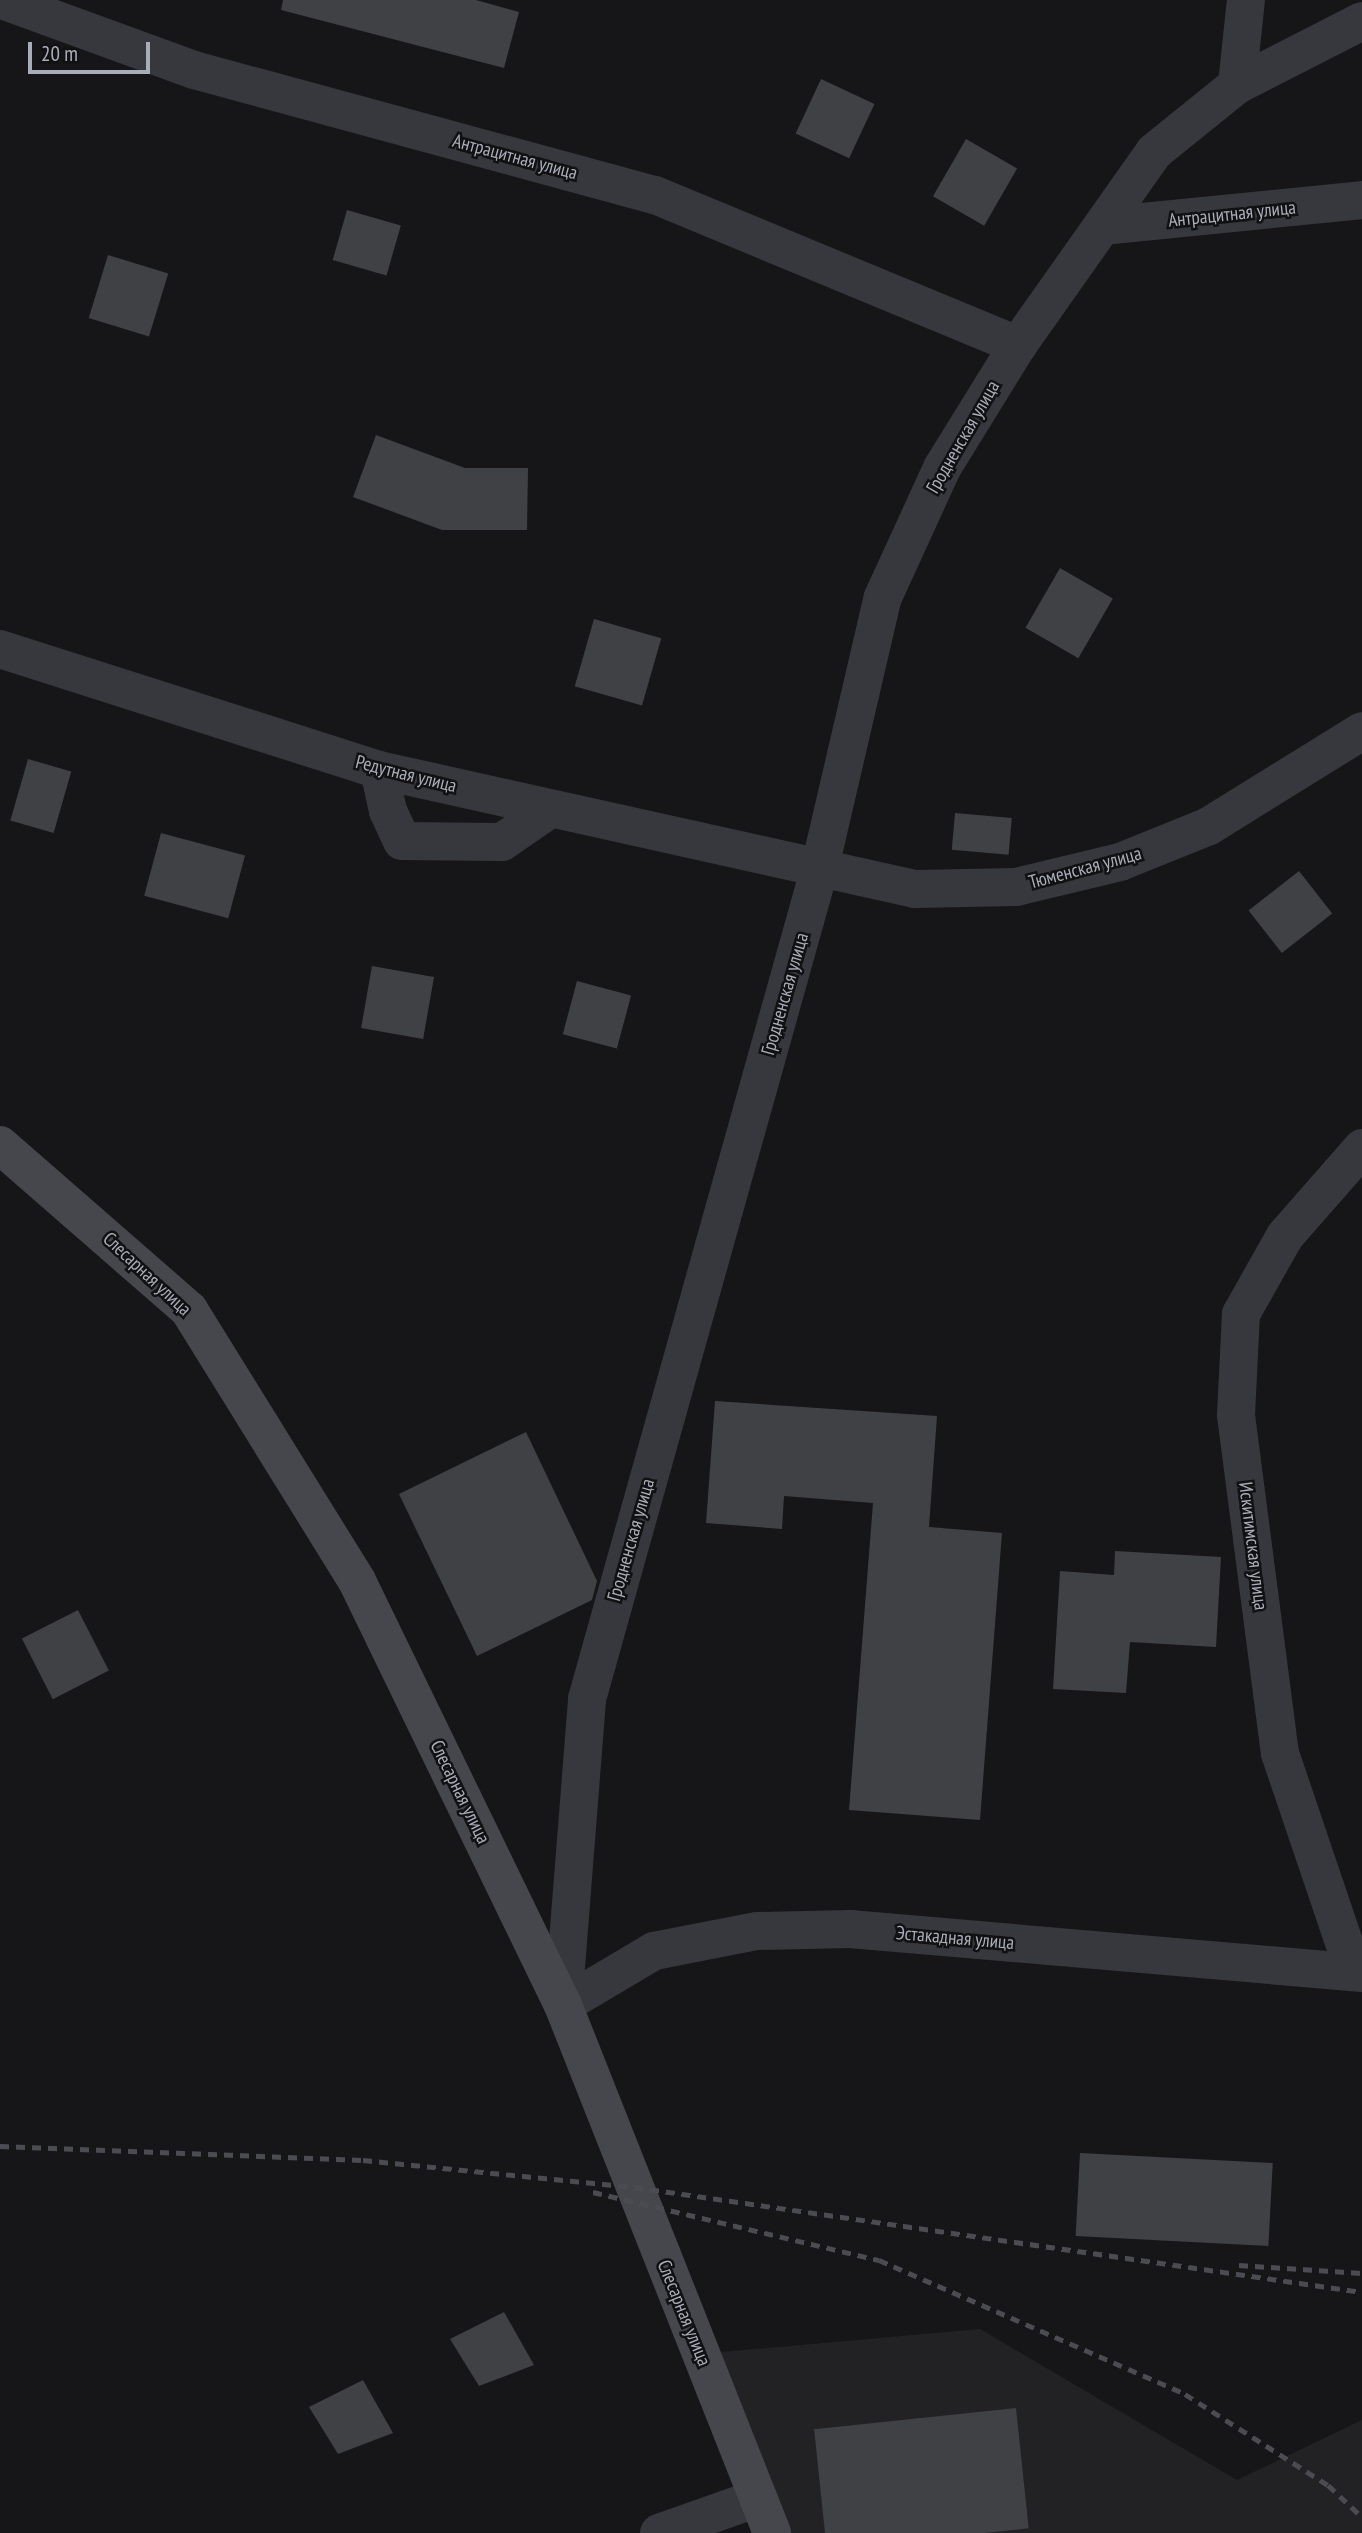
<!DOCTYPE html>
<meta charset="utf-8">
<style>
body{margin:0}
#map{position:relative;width:1362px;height:2533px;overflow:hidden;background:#161618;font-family:"PT Sans Narrow",sans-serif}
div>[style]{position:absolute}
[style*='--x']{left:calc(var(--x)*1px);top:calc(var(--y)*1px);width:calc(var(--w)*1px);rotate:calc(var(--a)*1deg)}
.built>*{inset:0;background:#222225}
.building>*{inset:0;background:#404145;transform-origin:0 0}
.minor>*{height:38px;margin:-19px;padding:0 19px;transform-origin:19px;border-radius:19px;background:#37383d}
.secondary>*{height:38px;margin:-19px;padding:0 19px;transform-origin:19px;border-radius:19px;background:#45474d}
.rail>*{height:5px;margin-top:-2.5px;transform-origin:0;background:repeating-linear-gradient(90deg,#4a4c52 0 9px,transparent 0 16px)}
span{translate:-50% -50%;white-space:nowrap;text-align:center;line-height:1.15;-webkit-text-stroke:5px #111113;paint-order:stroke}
.street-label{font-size:19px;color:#a8adb8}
.scale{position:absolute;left:28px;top:42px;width:122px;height:32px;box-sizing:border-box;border:4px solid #a8adb8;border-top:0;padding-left:9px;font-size:21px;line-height:24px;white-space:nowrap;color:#a8adb8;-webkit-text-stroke:5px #111113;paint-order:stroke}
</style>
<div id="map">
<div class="built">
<i style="clip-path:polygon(980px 2329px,1237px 2480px,1362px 2420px,1362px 2533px,786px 2533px,711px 2353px)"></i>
</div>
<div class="building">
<i style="clip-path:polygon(283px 0,476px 0,519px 12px,504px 68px,281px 10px)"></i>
<i style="left:821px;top:79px;width:59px;height:60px;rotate:25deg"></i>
<i style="left:966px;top:139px;width:59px;height:66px;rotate:30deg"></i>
<i style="left:347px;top:210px;width:56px;height:52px;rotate:16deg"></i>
<i style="left:108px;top:255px;width:63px;height:66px;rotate:17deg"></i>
<i style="clip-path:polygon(376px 435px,465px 468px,528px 468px,527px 530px,442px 530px,353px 497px)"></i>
<i style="left:1060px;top:568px;width:61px;height:69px;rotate:30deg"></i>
<i style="left:594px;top:619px;width:70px;height:70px;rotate:16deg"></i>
<i style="left:28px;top:759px;width:45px;height:64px;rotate:16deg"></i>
<i style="left:955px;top:813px;width:57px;height:37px;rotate:5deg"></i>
<i style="left:161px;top:833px;width:87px;height:65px;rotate:15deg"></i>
<i style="left:1299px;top:871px;width:54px;height:64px;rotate:52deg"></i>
<i style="left:372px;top:966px;width:63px;height:63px;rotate:10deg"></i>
<i style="left:577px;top:981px;width:56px;height:55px;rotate:15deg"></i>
<i style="clip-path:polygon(715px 1401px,937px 1416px,929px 1527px,1002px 1533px,980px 1820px,849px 1810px,873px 1503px,784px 1496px,782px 1529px,706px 1523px)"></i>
<i style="clip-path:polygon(526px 1432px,597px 1581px,592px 1600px,477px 1656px,399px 1494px)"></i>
<i style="clip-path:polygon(1115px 1551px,1221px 1557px,1216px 1647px,1130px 1642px,1126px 1693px,1053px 1689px,1060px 1571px,1114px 1575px)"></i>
<i style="left:78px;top:1610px;width:68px;height:63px;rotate:63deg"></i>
<i style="left:1080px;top:2153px;width:193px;height:83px;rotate:3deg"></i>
<i style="clip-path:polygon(504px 2312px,534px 2365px,479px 2386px,450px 2339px)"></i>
<i style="clip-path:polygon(363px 2380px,393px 2433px,338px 2454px,309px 2407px)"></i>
<i style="left:1016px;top:2408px;width:121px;height:203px;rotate:84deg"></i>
</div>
<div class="minor">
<i style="--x:2;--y:0;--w:204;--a:20"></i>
<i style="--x:194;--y:70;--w:478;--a:15.2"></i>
<i style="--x:655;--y:195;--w:393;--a:22.5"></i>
<i style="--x:1237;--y:85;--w:85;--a:-84"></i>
<i style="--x:1102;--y:226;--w:261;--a:-5.7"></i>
<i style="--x:0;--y:649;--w:398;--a:17.7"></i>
<i style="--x:379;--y:770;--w:549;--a:12.52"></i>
<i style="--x:915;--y:889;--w:101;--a:-1.1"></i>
<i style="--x:1016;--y:887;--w:107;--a:-13.5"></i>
<i style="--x:1120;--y:862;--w:96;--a:-22"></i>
<i style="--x:1209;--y:826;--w:180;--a:-31.8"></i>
<i style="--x:379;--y:770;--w:42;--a:77.6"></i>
<i style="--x:388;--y:811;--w:33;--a:65"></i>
<i style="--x:402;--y:841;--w:100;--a:0.6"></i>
<i style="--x:502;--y:842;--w:58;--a:-34.5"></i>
<i style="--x:1354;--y:1972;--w:230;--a:-108.7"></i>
<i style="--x:1280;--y:1754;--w:342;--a:-97.4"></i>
<i style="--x:1236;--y:1415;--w:101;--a:-87.2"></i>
<i style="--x:1241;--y:1314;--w:90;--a:-60.6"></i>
<i style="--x:1285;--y:1236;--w:117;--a:-48.8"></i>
<i style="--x:563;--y:2005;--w:307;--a:-85.5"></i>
<i style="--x:587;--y:1699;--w:860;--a:-74.35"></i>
<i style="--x:819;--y:871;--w:281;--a:-76.9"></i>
<i style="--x:883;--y:597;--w:142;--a:-65.4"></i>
<i style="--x:942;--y:468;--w:145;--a:-58.3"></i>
<i style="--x:1018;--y:345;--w:236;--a:-54.8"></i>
<i style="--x:1154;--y:152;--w:107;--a:-38.9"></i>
<i style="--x:1237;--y:85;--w:140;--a:-27.1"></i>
<i style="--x:563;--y:2005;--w:106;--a:-30.7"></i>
<i style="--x:654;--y:1951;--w:105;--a:-11"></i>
<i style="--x:757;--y:1931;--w:93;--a:-1.2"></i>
<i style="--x:850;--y:1929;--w:514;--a:4.91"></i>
<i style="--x:659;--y:2533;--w:105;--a:-19.5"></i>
</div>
<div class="secondary">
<i style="--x:0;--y:1145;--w:251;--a:41.1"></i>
<i style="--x:189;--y:1310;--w:319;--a:58.2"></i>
<i style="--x:357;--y:1581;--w:471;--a:64.1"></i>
<i style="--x:563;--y:2005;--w:568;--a:68.4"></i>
</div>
<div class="rail">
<i style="--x:0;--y:2146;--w:363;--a:2.2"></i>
<i style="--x:363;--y:2160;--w:272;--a:5.7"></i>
<i style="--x:634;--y:2187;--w:736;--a:8.21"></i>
<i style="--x:593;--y:2192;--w:294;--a:13.4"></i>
<i style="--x:879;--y:2260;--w:334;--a:23.6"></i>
<i style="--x:1185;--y:2394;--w:169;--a:32.5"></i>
<i style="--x:1328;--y:2485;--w:47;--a:43.3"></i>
<i style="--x:1239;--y:2265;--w:123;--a:3.7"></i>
</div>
<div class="street-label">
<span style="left:515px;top:157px;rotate:15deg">Антрацитная улица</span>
<span style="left:1232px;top:214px;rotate:-6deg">Антрацитная улица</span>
<span style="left:963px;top:437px;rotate:-60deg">Гродненская улица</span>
<span style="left:406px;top:774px;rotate:14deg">Редутная улица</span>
<span style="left:1085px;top:868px;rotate:-15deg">Тюменская улица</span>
<span style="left:785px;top:994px;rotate:-74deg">Гродненская улица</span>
<span style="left:147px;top:1274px;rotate:43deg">Слесарная улица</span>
<span style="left:631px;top:1540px;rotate:-74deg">Гродненская улица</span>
<span style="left:1253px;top:1546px;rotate:83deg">Искитимская улица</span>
<span style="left:460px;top:1792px;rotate:64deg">Слесарная улица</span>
<span style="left:955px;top:1938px;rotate:5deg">Эстакадная улица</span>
<span style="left:684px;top:2313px;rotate:68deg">Слесарная улица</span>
</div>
<div class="scale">20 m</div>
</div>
